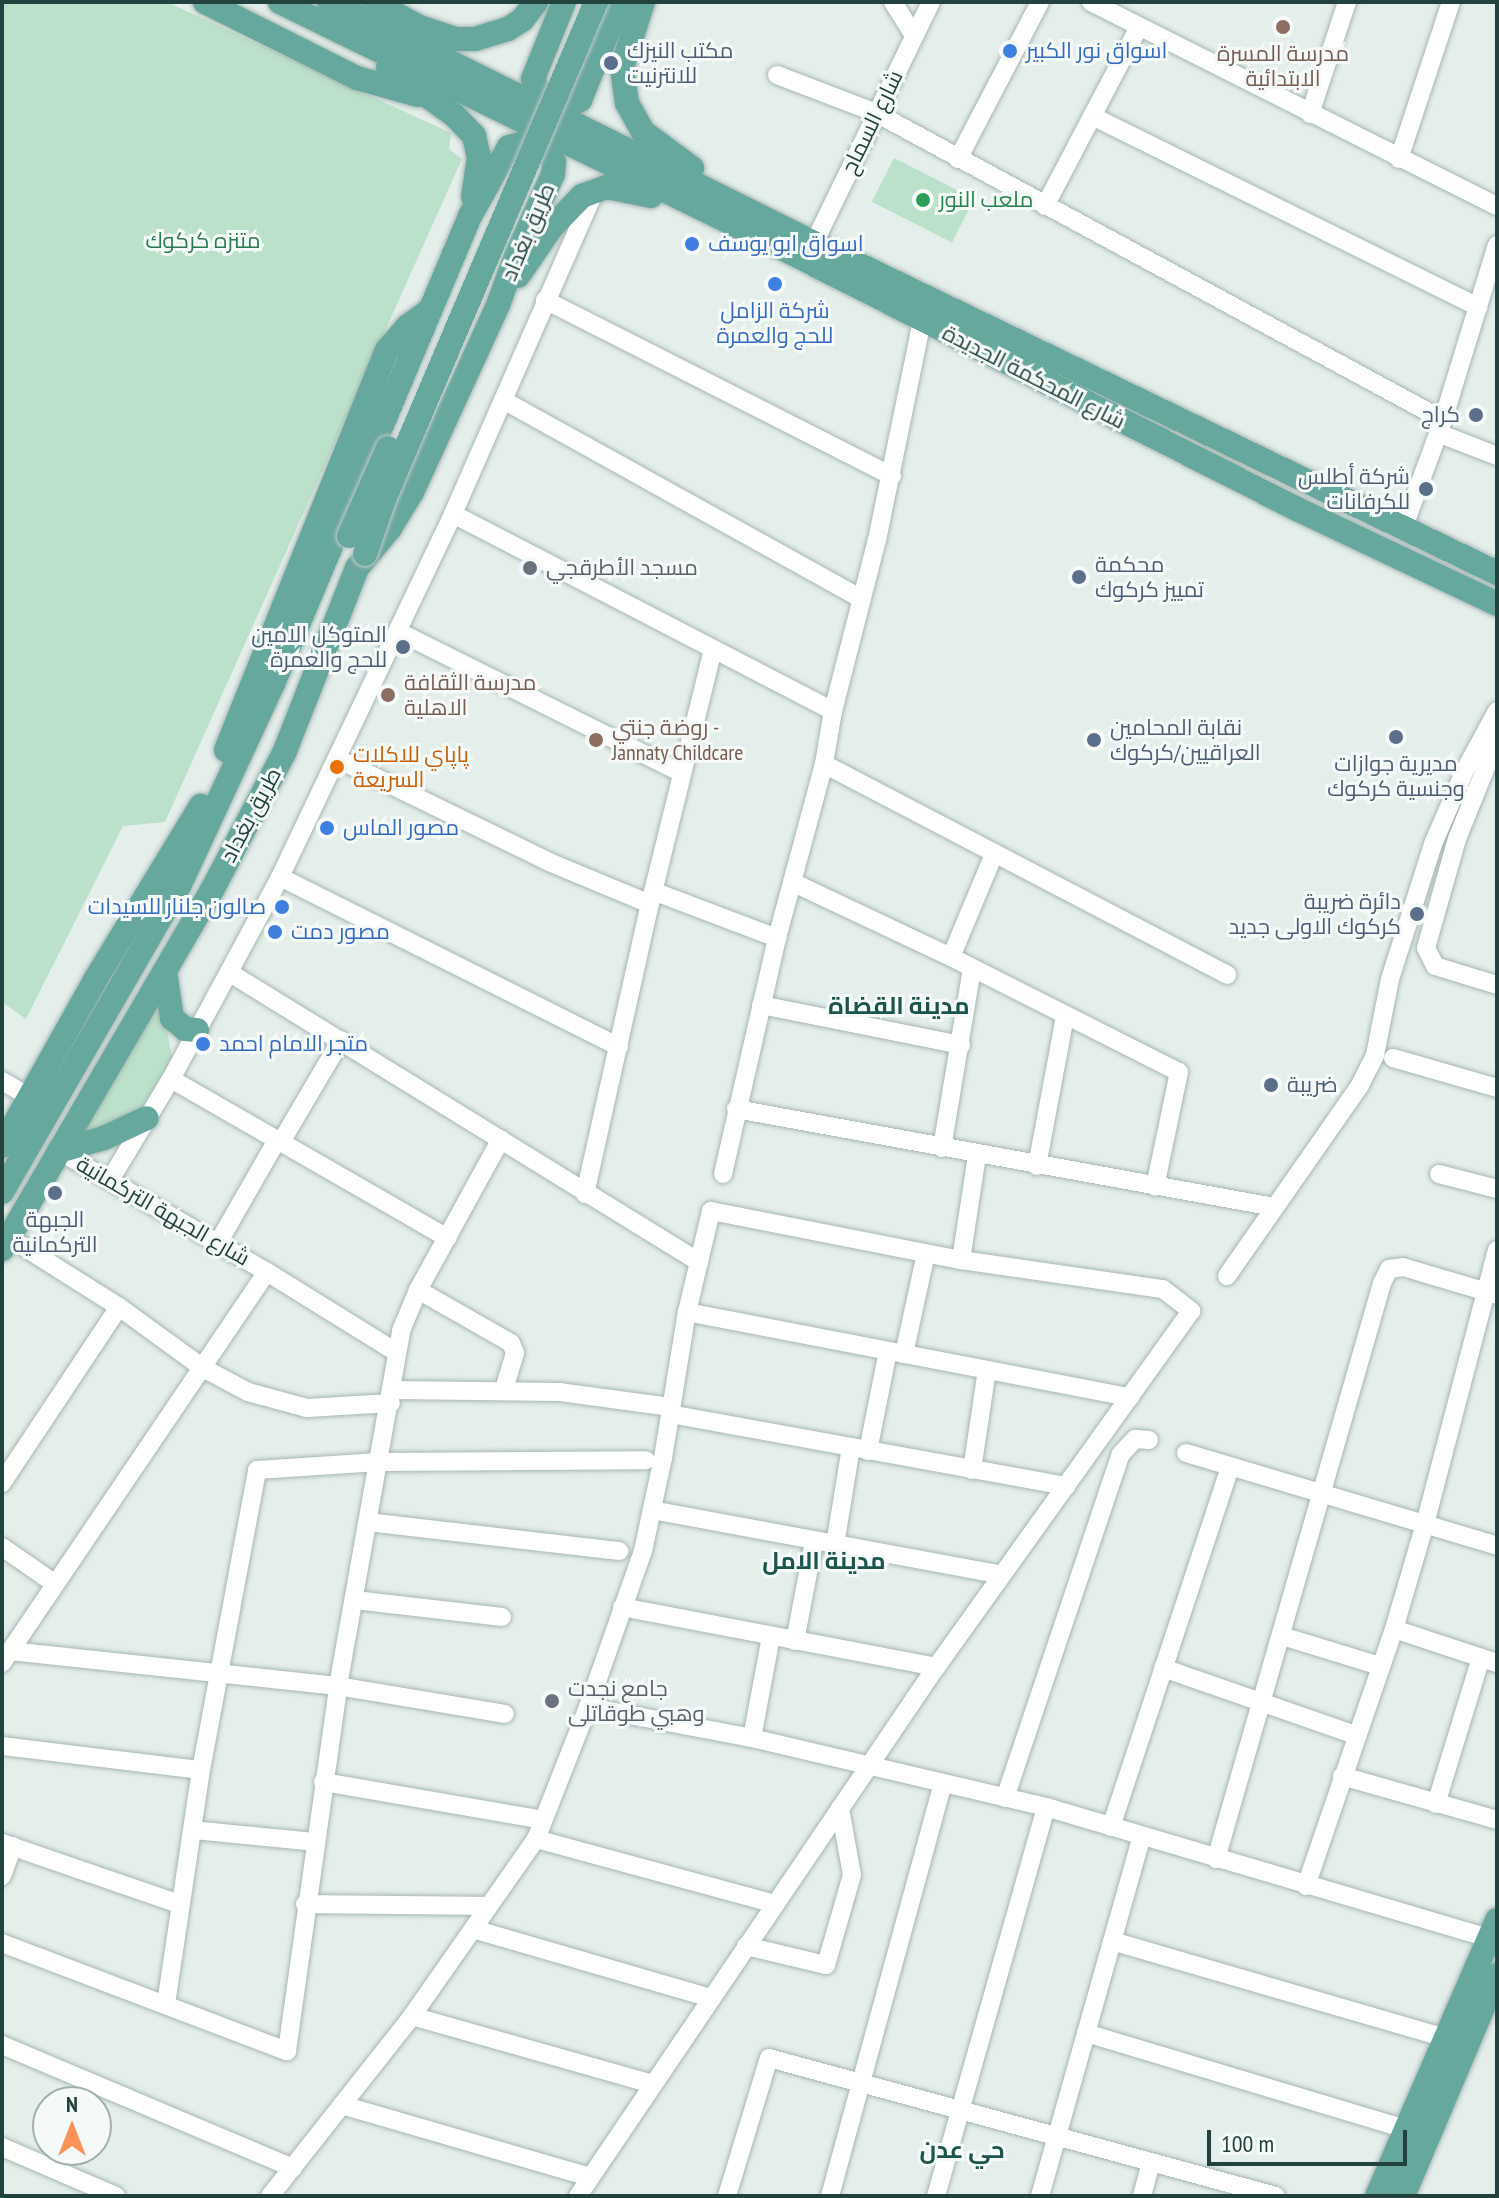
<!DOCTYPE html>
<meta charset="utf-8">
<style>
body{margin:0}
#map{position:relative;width:1499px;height:2198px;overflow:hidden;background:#e4eeeb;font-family:"PT Sans Narrow",Cairo,sans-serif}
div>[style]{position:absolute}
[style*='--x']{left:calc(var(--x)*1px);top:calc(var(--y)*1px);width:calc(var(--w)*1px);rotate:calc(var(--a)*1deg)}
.green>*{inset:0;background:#bce1ca;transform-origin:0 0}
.roads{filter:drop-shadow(0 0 2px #a6b7b3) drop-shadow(0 0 2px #a6b7b3)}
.minor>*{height:18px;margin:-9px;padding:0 9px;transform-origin:9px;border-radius:9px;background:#fff}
.major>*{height:24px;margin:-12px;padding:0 12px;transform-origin:12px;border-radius:12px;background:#66a79e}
.bridges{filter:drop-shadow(0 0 2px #c1cac9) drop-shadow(0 0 2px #c1cac9)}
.major-bridge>*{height:24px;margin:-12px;padding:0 12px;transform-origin:12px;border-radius:12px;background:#66a79e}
.dots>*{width:22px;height:22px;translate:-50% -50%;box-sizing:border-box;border:4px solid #f5faf8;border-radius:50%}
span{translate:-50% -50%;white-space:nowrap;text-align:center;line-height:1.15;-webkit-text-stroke:6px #f5faf8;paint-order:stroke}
.service-label{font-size:22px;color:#4e5e75}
.left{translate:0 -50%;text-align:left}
.right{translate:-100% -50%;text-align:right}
.shop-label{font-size:22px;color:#366cbe}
.education-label{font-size:22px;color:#785e54}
.street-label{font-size:22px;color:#22423d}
.leisure-label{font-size:22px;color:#27864d}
.park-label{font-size:22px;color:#297b53}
.worship-label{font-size:22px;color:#5b616d}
.food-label{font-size:22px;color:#c56008}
.neighbourhood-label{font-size:24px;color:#1c554e;font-weight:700}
.frame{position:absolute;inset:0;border:4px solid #22423d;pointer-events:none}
.north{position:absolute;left:32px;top:2086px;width:80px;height:80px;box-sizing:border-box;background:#f5faf8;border:2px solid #a1b0ad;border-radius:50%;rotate:0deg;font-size:22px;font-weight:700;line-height:32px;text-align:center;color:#22423d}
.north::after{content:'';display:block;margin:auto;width:28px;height:36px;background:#fb9256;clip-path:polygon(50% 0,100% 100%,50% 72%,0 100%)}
.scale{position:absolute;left:1207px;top:2130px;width:200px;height:36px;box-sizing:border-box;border:4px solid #22423d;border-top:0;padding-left:10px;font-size:24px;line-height:28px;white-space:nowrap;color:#22423d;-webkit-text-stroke:6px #f5faf8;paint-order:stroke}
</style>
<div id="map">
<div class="green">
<i style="clip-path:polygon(2px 2px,167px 2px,451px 133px,449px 149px,462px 159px,165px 822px,123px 826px,26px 1019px,2px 1002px)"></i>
<i style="left:894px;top:158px;width:90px;height:49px;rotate:27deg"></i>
<i style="clip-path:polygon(161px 994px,172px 1058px,141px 1112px,77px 1136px)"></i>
</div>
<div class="roads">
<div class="minor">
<i style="--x:893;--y:2;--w:40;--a:58"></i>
<i style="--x:1091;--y:2;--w:454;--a:26.7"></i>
<i style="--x:777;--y:75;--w:106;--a:21"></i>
<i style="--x:876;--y:113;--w:645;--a:28.43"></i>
<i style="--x:1310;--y:114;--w:118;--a:-71.7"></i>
<i style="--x:1092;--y:116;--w:431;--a:26.3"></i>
<i style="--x:958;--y:159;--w:177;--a:-62.4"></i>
<i style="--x:1399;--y:159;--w:165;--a:-71.7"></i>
<i style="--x:1045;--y:206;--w:202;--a:-62.3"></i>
<i style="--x:814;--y:243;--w:268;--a:-64.1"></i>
<i style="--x:545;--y:300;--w:389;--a:26.9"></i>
<i style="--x:503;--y:400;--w:410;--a:29"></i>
<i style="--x:1438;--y:433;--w:63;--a:21.3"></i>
<i style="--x:453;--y:514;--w:428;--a:27.4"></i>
<i style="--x:1403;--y:529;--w:116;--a:-69.8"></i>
<i style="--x:1443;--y:420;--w:183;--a:-72.9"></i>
<i style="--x:399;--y:632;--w:316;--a:26.5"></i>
<i style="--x:1497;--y:740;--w:107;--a:112"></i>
<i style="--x:1457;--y:839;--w:113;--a:105.9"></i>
<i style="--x:1426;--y:948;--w:20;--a:63"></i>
<i style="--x:1435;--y:966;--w:65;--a:17"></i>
<i style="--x:338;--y:759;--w:235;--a:26"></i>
<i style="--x:549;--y:862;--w:109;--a:22.6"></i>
<i style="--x:824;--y:764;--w:455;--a:27.6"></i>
<i style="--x:280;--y:877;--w:379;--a:26.6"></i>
<i style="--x:792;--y:882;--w:176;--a:25.3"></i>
<i style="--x:951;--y:957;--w:255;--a:26.8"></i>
<i style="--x:1179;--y:1072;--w:117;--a:101.8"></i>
<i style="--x:653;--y:891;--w:133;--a:20.8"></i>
<i style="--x:951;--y:957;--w:112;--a:-67.3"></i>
<i style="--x:230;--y:973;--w:551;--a:31.64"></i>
<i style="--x:761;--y:1005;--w:204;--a:11.3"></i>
<i style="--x:1393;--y:1058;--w:108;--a:16.1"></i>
<i style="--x:171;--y:1079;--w:319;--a:29.9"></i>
<i style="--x:2;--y:1081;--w:32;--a:30"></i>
<i style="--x:736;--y:1109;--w:547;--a:10.32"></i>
<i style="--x:281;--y:1142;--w:118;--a:-59.5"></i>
<i style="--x:942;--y:1148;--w:182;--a:-80.5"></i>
<i style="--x:59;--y:1151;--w:241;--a:30.2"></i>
<i style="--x:267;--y:1272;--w:152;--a:31.8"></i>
<i style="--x:1037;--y:1166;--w:152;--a:-79.4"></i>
<i style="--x:723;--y:1174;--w:242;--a:-77.1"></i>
<i style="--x:777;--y:938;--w:180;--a:-74.9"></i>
<i style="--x:824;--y:764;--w:54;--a:-80.4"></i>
<i style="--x:833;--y:711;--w:177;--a:-75.6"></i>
<i style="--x:877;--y:540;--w:225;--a:-78.4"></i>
<i style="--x:1439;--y:1174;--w:60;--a:14.5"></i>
<i style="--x:110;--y:1180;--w:118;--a:-58.9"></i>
<i style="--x:171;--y:1079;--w:230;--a:-61.6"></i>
<i style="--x:280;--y:877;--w:402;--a:-64.5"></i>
<i style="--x:453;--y:514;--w:355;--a:-66.3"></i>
<i style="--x:585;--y:1194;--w:297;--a:-77.4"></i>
<i style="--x:650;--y:904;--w:262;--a:-76.1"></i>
<i style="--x:8;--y:1237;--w:131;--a:32.2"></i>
<i style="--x:119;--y:1307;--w:104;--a:36"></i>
<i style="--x:203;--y:1368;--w:51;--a:28.1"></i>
<i style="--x:248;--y:1392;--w:61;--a:15.2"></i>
<i style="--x:307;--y:1408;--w:84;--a:-3.4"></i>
<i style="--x:218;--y:1243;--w:119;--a:-60.2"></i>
<i style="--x:961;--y:1260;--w:106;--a:-81.3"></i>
<i style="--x:1227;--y:1276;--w:233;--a:-55.1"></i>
<i style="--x:1360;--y:1085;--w:34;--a:-63"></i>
<i style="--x:1375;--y:1055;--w:77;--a:-78.8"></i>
<i style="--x:1390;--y:979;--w:142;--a:-72.3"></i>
<i style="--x:1433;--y:844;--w:81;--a:-66.6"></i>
<i style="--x:1465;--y:770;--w:67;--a:-61.5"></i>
<i style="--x:418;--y:1290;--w:107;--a:29.7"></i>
<i style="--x:511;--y:1343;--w:11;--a:68"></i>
<i style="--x:515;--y:1353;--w:38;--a:107"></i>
<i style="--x:687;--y:1312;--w:451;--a:10.9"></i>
<i style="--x:904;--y:1354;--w:103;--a:-77.7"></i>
<i style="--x:392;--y:1390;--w:168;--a:0.7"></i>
<i style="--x:560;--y:1392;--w:112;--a:7.7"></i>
<i style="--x:670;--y:1414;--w:403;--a:10.3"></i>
<i style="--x:868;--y:1451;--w:102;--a:-78.7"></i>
<i style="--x:1186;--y:1453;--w:325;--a:16.6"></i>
<i style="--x:972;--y:1470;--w:101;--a:-81.5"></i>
<i style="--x:2;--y:1483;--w:211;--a:-56.4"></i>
<i style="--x:652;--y:1510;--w:356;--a:10.5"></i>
<i style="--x:368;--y:1522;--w:253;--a:6.6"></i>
<i style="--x:835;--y:1545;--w:99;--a:-80.7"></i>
<i style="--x:2;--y:1547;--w:63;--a:34.7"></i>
<i style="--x:355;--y:1600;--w:148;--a:6.6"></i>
<i style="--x:622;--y:1607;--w:320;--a:10.8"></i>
<i style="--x:1394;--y:1629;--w:108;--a:18.3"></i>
<i style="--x:1282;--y:1636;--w:102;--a:17"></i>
<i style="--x:795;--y:1641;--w:102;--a:-79.2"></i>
<i style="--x:10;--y:1651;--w:330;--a:6.1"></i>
<i style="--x:338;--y:1686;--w:169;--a:9.5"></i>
<i style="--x:2;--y:1663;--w:472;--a:-55.9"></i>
<i style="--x:1163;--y:1668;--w:203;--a:19.2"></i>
<i style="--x:588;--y:1707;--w:167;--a:10.7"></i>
<i style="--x:752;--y:1738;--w:302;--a:13.2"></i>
<i style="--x:1046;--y:1807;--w:462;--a:16.5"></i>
<i style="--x:752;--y:1738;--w:104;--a:-79.4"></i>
<i style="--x:2;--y:1746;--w:200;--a:6.9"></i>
<i style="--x:1342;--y:1776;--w:161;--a:15.8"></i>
<i style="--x:323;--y:1782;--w:223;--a:9.8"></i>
<i style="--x:1005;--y:1798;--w:363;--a:-71.4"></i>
<i style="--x:1121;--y:1454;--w:21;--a:-47"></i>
<i style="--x:1135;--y:1439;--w:14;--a:4"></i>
<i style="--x:1436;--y:1804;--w:153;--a:-72.9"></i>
<i style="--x:1111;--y:1827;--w:378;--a:-71.7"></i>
<i style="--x:193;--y:1830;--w:123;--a:5.6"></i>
<i style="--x:536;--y:1839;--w:248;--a:15.2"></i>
<i style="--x:2;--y:1843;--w:187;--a:19"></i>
<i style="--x:1216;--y:1859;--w:599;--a:-73.92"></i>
<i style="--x:1382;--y:1283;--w:16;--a:-63"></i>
<i style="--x:1389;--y:1269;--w:14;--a:-8"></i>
<i style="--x:1403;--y:1267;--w:98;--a:16.6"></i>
<i style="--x:2;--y:1876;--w:32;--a:-70"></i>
<i style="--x:1306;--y:1886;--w:272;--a:-71.1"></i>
<i style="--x:1394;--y:1629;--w:109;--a:-73.6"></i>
<i style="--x:1425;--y:1524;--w:283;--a:-75.3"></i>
<i style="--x:305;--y:1904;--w:184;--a:0.6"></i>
<i style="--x:473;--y:1929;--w:248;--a:16.2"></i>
<i style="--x:1112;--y:1941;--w:347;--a:16.2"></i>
<i style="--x:2;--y:1943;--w:305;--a:20.8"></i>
<i style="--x:287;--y:2051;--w:369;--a:-82"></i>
<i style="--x:338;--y:1686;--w:361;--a:-79.9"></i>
<i style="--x:401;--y:1331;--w:44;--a:-67.5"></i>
<i style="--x:418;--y:1290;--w:172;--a:-61.2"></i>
<i style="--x:746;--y:1946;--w:82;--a:13.4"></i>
<i style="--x:826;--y:1965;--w:94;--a:-73.9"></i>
<i style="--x:852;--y:1875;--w:68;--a:-100.2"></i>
<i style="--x:166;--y:2004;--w:237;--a:-81.5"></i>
<i style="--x:201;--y:1770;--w:305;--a:-79.4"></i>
<i style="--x:257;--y:1470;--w:122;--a:-3.8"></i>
<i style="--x:379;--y:1462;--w:267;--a:-0.4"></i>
<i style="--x:412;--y:2016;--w:250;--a:15.8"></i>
<i style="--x:1086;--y:2033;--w:335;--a:16.7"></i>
<i style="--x:2;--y:2045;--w:316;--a:22.9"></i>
<i style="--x:342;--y:2105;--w:258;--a:16.2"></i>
<i style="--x:2;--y:2147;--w:124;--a:23.3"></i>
<i style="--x:270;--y:2196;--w:229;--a:-51.7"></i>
<i style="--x:412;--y:2016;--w:216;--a:-55"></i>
<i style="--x:536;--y:1839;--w:142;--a:-68.5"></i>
<i style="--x:588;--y:1707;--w:165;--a:-70.6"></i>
<i style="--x:643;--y:1551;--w:95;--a:-77.9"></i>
<i style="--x:663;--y:1458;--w:148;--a:-80.7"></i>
<i style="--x:687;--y:1312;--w:104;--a:-76.6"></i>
<i style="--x:711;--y:1211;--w:255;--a:11.1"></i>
<i style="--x:961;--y:1260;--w:204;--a:8.2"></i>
<i style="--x:1163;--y:1289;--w:36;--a:38"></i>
<i style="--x:1191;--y:1311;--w:438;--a:125.6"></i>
<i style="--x:936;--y:1667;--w:639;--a:124.09"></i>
<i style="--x:727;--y:2196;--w:144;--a:-73.1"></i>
<i style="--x:769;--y:2058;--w:525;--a:15.23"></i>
<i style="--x:830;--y:2196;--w:428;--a:-74.7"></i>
<i style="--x:936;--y:2196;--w:404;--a:-74.2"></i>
<i style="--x:1040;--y:2196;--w:374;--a:-74.2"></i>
<i style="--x:1142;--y:2196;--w:35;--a:-75"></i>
</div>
<div class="major">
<i style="--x:205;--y:2;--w:170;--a:26.6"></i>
<i style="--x:357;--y:78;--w:63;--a:15.6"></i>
<i style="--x:280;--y:2;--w:539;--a:26.09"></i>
<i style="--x:764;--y:239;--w:597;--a:26.87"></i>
<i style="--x:1297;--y:509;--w:221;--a:25.4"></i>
<i style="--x:329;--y:2;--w:542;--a:26.42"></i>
<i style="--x:814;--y:243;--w:759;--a:25.79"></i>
<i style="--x:374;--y:2;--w:51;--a:29.1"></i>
<i style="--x:419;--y:27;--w:39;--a:18"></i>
<i style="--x:456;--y:39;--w:19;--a:0"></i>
<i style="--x:475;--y:39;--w:34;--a:-17"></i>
<i style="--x:508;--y:29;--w:17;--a:-33"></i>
<i style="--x:522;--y:20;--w:23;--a:-52"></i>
<i style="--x:564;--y:2;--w:83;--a:111.9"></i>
<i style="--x:533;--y:79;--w:13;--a:63"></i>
<i style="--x:539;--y:91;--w:31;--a:31"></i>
<i style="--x:566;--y:107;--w:16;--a:-27"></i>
<i style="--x:580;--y:100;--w:106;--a:-67.8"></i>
<i style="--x:643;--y:2;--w:69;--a:107.7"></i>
<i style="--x:622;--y:68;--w:35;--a:82"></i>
<i style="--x:627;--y:103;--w:33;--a:61"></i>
<i style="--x:643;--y:132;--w:61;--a:36.3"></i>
<i style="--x:388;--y:68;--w:81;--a:35.5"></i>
<i style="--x:454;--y:115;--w:29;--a:46"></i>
<i style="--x:474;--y:136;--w:22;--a:77"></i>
<i style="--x:479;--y:157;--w:40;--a:98.5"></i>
<i style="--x:518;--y:276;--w:58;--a:-55.5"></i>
<i style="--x:551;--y:228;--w:45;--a:-45.9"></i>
<i style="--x:582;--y:196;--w:27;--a:-20"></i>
<i style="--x:607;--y:187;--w:45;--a:11.6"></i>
<i style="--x:226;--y:750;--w:431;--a:-68.1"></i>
<i style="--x:387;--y:350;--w:32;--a:-49"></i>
<i style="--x:408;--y:326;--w:24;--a:-36"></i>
<i style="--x:165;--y:972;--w:47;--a:81.3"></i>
<i style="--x:172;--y:1018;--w:17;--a:40"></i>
<i style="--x:185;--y:1029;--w:12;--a:5"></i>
<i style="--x:2;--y:1146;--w:190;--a:-60.7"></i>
<i style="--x:95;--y:980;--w:204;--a:-58.7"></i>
<i style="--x:59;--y:1151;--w:47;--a:-16.1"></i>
<i style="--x:104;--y:1138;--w:47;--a:-24.9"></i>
<i style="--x:2;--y:1192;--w:356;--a:-60"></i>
<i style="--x:180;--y:884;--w:221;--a:-65.1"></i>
<i style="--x:273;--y:684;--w:508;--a:-67.17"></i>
<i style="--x:470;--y:216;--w:79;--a:-60.5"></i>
<i style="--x:509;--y:147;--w:16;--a:-15"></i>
<i style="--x:524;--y:143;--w:25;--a:23"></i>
<i style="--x:547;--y:153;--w:11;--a:52"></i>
<i style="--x:554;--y:162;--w:12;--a:95"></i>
<i style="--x:553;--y:174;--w:89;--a:114.6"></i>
<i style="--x:516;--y:255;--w:53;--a:109.8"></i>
<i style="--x:498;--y:305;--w:206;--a:114.7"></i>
<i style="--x:412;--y:492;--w:42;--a:121.4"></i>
<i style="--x:390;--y:528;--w:52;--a:129.5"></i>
<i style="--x:357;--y:568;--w:199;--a:111.5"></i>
<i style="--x:284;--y:753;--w:155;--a:117.7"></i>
<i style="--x:212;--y:890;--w:416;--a:120.3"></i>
<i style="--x:1377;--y:2196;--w:301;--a:-66.5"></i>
<i style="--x:1403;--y:2196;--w:240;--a:-67"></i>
</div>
</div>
<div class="bridges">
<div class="major-bridge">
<i style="--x:349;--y:536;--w:96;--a:-66.1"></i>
<i style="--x:365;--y:554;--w:60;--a:-70.7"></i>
<i style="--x:385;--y:497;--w:538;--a:-66.91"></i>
</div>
</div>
<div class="dots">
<i style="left:1283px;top:27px;background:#8d6e63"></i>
<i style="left:1010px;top:51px;background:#3f7fe0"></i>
<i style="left:611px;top:63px;background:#5c6f8a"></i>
<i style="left:923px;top:200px;background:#2e9e5b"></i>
<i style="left:692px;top:244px;background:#3f7fe0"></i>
<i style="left:775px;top:284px;background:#3f7fe0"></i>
<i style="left:1476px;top:415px;background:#5c6f8a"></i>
<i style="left:1426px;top:489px;background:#5c6f8a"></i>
<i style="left:530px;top:568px;background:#6b7280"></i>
<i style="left:1079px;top:577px;background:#5c6f8a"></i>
<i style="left:403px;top:647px;background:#5c6f8a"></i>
<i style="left:388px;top:695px;background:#8d6e63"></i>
<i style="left:1396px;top:737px;background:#5c6f8a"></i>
<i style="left:596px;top:740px;background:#8d6e63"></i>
<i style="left:1094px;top:740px;background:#5c6f8a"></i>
<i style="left:337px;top:767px;background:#e8710a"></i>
<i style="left:327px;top:828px;background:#3f7fe0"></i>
<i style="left:282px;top:907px;background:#3f7fe0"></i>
<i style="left:1417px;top:914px;background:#5c6f8a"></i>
<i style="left:275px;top:932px;background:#3f7fe0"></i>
<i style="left:203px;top:1044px;background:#3f7fe0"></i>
<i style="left:1271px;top:1085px;background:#5c6f8a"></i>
<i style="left:55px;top:1193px;background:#5c6f8a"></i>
<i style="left:552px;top:1701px;background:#6b7280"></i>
</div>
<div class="service-label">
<span class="left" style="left:627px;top:63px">مكتب النيزك<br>للانترنيت</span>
<span class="right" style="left:1460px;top:415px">كراج</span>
<span class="right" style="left:1410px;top:489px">شركة أطلس<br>للكرفانات</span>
<span class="left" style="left:1095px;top:577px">محكمة<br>تمييز كركوك</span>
<span class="right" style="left:387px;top:647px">المتوكل الامين<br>للحج والعمرة</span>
<span class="left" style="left:1110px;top:740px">نقابة المحامين<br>العراقيين/كركوك</span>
<span style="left:1396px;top:776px">مديرية جوازات<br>وجنسية كركوك</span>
<span class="right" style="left:1401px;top:914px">دائرة ضريبة<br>كركوك الاولی جدید</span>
<span class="left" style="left:1287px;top:1085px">ضريبة</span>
<span style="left:55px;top:1232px">الجبهة<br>التركمانية</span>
</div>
<div class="shop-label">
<span class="left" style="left:1026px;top:51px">اسواق نور الكبير</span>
<span class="left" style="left:708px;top:244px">اسواق ابو يوسف</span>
<span style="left:775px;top:323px">شركة الزامل<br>للحج والعمرة</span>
<span class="left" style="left:343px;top:828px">مصور الماس</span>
<span class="right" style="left:266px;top:907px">صالون جلنار للسيدات</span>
<span class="left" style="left:291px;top:932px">مصور دمت</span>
<span class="left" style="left:219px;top:1044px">متجر الامام احمد</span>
</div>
<div class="education-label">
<span style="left:1283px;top:66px">مدرسة المسرة<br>الابتدائية</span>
<span class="left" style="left:404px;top:695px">مدرسة الثقافة<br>الاهلية</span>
<span class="left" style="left:612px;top:740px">روضة جنتي -<br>Jannaty Childcare</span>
</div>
<div class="street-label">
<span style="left:872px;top:122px;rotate:-64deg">شارع السماح</span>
<span style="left:528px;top:232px;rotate:-67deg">طريق بغداد</span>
<span style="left:1034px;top:377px;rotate:27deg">شارع المحكمة الجديدة</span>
<span style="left:251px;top:815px;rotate:-62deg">طريق بغداد</span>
<span style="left:163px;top:1211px;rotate:30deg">شارع الجبهة التركمانية</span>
</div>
<div class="leisure-label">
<span class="left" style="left:939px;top:200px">ملعب النور</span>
</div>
<div class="park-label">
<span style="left:203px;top:241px">متنزه كركوك</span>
</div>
<div class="worship-label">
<span class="left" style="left:546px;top:568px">مسجد الأطرقجي</span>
<span class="left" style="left:568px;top:1701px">جامع نجدت<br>وهبي طوقاتلى</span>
</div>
<div class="food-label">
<span class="left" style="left:353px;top:767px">پاپاي للاكلات<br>السريعة</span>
</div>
<div class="neighbourhood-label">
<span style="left:899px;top:1006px">مدينة القضاة</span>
<span style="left:824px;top:1561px">مدينة الامل</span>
<span style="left:962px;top:2150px">حي عدن</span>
</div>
<div class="frame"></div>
<div class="north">N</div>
<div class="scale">100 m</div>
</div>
